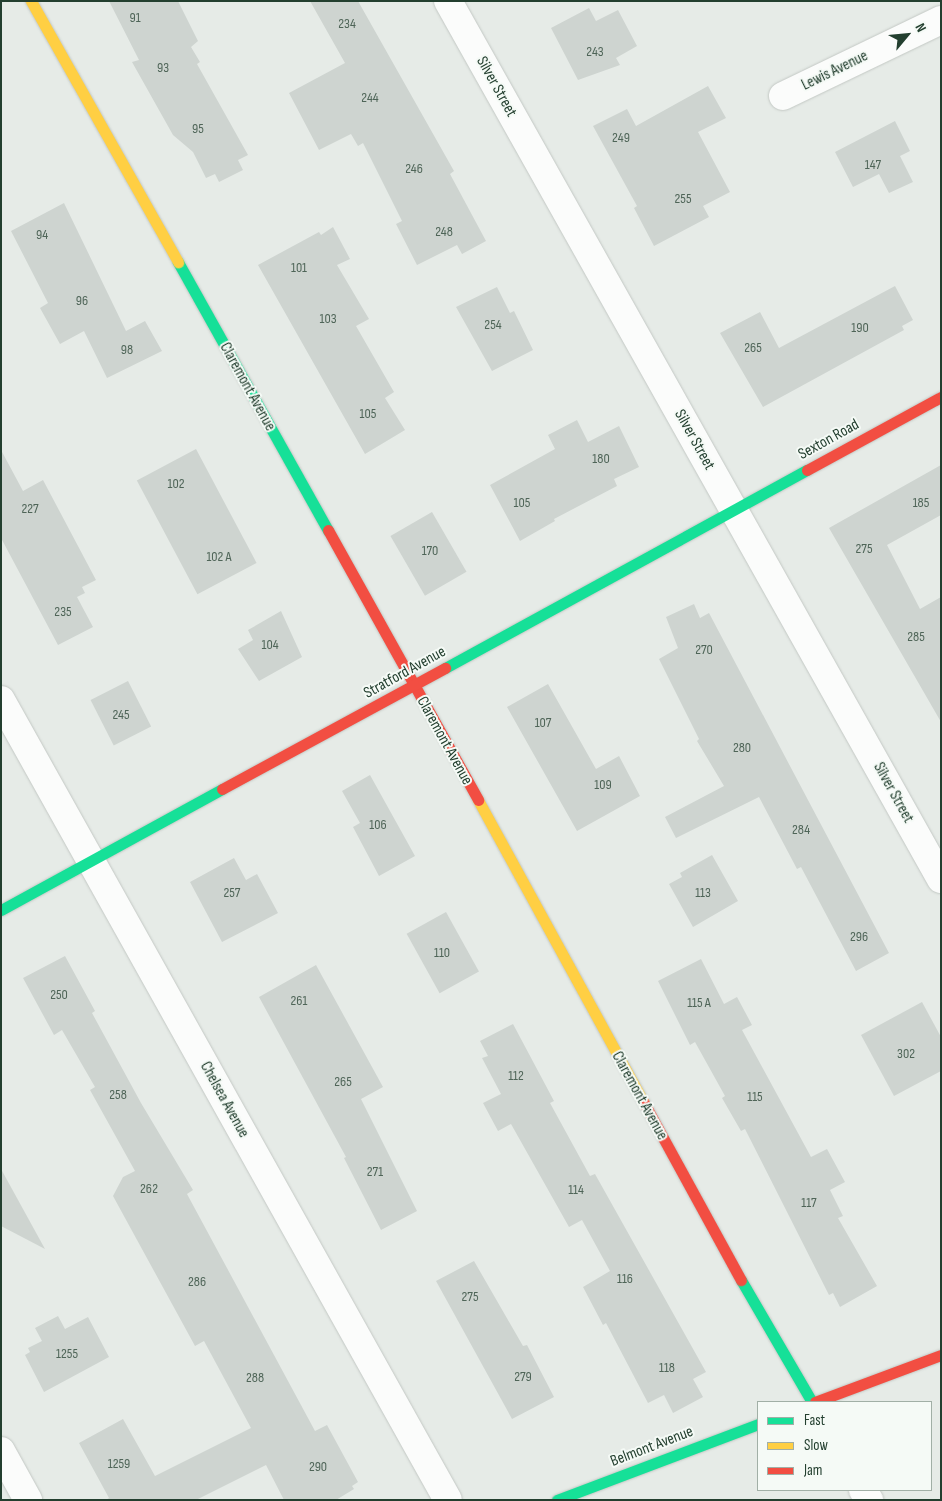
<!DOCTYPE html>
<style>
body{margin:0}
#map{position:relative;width:942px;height:1501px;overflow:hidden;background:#e6ebe7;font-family:"Sofia Sans Condensed",sans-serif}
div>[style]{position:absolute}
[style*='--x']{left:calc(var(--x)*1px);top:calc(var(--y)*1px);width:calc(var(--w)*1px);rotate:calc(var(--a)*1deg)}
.building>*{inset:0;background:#ced4d0;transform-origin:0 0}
.roads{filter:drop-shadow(0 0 1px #c3c8c4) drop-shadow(0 0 1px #c3c8c4)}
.street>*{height:28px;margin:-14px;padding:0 14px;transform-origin:14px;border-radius:14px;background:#fbfcfb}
.fast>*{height:11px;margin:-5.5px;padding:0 5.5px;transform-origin:5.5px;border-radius:5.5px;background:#16e098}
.slow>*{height:11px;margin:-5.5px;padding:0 5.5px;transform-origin:5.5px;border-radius:5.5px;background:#ffcf43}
.jam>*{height:11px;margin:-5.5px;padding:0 5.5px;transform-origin:5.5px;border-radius:5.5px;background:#f24e42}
span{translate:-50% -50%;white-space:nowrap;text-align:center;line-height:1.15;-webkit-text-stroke:4px #f5faf6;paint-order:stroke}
.number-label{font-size:14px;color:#4f6558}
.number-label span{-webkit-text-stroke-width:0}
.street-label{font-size:16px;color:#233f2f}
.frame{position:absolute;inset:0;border:2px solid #233f2f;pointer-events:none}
.legend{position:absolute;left:757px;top:1401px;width:175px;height:90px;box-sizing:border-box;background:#f5faf6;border:1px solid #a1afa6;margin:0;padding:6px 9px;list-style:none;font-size:15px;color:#233f2f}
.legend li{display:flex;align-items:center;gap:10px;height:25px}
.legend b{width:25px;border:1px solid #a1afa6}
.north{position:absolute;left:882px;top:10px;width:50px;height:50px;-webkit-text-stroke:4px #f5faf6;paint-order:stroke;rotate:62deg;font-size:14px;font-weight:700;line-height:20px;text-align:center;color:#233f2f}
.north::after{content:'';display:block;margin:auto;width:18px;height:22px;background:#233f2f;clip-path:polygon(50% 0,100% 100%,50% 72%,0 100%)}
</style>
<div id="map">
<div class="building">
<i style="clip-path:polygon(109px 1px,178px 1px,198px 41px,191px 47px,200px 62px,197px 64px,248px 155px,238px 160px,243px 170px,219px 182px,215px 174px,206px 178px,193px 152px,173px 135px,132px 62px,139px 60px)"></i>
<i style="clip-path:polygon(310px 1px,358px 1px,454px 171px,450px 174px,486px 241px,462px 254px,457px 245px,417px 265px,396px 224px,402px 221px,363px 143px,358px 146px,351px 134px,319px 150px,289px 93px,345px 63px)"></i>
<i style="clip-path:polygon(589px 8px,596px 21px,618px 10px,637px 46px,616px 58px,620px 65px,578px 80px,551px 28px)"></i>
<i style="clip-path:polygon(708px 86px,726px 118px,698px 132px,730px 192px,703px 206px,709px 217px,654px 246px,634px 208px,637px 206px,593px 126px,627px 109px,636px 126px)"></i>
<i style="clip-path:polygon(895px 121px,910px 151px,900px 156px,913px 182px,889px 193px,879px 174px,853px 187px,835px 152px)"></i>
<i style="clip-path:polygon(64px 203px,126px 331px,145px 321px,162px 351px,107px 378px,84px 331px,60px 344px,40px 308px,48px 303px,11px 231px)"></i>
<i style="clip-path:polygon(333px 227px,350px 259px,337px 265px,369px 319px,356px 326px,394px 392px,385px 398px,405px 430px,365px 454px,258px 265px,319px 232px,321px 235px)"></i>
<i style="clip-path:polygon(895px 286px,913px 320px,902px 326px,904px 330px,763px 407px,720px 333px,760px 312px,779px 348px)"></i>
<i style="clip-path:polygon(497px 287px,510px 313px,514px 311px,533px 350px,492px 371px,456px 307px)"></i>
<i style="clip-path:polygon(577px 420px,588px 442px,619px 426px,639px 467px,614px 479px,617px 486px,554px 519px,555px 521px,520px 541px,490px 485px,555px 449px,548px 435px)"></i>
<i style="left:196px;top:449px;width:129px;height:67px;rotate:62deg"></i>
<i style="clip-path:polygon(1px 450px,23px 491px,43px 480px,96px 580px,82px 587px,85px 593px,77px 597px,93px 627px,58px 645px,1px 538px)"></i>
<i style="clip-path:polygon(941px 465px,941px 515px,887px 545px,920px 609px,941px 597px,941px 722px,829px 528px)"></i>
<i style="left:432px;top:512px;width:69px;height:48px;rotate:60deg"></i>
<i style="clip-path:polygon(694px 604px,700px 618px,709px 613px,889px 953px,856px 971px,801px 867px,797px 869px,759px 797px,676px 838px,665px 817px,724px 786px,697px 741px,699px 739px,659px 659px,678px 648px,666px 617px)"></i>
<i style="clip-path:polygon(281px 611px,302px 657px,259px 681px,238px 649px,253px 640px,248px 630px)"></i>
<i style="left:128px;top:681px;width:51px;height:42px;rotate:63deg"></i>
<i style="clip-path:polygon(548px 684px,596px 769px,619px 756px,640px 796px,577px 831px,507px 707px)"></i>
<i style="clip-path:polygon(370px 775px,415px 856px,379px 876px,353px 827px,360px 823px,342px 791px)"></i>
<i style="clip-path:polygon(712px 855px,738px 901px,693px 927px,669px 884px,682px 877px,680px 873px)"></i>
<i style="clip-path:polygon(234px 858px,246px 880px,257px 874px,278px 913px,222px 942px,190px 882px)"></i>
<i style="left:446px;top:912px;width:68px;height:45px;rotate:61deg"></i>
<i style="clip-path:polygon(65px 956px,95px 1011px,92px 1013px,141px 1103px,193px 1190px,187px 1194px,315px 1431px,327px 1425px,358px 1482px,352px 1486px,354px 1489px,336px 1500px,284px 1500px,266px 1465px,196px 1500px,106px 1500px,109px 1498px,79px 1443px,123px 1419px,155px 1476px,251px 1428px,204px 1341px,195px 1346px,113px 1196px,123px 1177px,135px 1171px,90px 1090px,95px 1087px,62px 1030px,54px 1035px,23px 978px)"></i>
<i style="clip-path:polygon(701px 959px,724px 1004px,737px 997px,752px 1025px,742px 1030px,811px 1157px,827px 1149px,845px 1182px,830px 1190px,843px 1216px,838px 1218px,877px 1286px,840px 1307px,833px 1293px,829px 1295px,745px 1129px,741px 1131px,722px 1098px,725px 1096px,695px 1042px,690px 1045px,658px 981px)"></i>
<i style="clip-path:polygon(316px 965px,383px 1087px,361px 1099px,417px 1211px,381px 1230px,344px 1158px,346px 1157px,259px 997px)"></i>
<i style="clip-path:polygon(922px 1002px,941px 1037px,941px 1071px,894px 1096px,861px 1035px)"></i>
<i style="clip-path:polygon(513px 1024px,554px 1101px,550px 1103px,590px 1176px,595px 1174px,706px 1372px,693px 1379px,703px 1397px,673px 1413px,664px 1395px,648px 1403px,606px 1323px,603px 1325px,583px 1287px,610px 1271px,582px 1220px,569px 1227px,511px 1124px,498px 1131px,483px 1103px,501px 1094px,482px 1058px,488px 1056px,480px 1041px)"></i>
<i style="clip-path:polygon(1px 1169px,45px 1249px,1px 1226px)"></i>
<i style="clip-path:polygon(474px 1261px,523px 1346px,527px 1345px,554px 1397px,512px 1419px,436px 1281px)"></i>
<i style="clip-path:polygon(58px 1316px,65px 1329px,88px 1317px,109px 1357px,44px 1392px,25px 1355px,30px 1352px,28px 1348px,42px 1341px,35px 1328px)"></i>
</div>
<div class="roads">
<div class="street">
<i style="--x:448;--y:1;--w:1007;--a:60.69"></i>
<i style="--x:783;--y:96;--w:175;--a:-25.7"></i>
<i style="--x:1;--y:700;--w:916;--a:60.81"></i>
<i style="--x:1;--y:1451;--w:56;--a:61.1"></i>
<i style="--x:863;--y:1490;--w:12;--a:59"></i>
</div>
<div class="fast">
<i style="--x:178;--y:262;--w:307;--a:60.8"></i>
<i style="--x:445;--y:668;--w:413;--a:-28.7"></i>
<i style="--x:1;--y:910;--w:252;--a:-28.7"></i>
<i style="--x:741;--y:1280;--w:141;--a:59.8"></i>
<i style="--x:557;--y:1500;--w:215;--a:-20.7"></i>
</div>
<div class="slow">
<i style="--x:31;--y:1;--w:300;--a:60.6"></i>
<i style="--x:478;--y:800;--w:345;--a:61.3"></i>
</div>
<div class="jam">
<i style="--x:807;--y:470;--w:153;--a:-28.6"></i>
<i style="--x:328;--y:530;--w:309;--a:60.9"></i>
<i style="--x:222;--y:789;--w:254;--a:-28.5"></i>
<i style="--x:644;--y:1103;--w:202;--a:61.3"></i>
<i style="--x:815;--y:1402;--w:134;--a:-20.5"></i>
</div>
</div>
<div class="number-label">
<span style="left:135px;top:18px">91</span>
<span style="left:347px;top:24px">234</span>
<span style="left:595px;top:52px">243</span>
<span style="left:163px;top:68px">93</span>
<span style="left:370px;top:98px">244</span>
<span style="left:198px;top:129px">95</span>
<span style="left:621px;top:138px">249</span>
<span style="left:873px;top:165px">147</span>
<span style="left:414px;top:169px">246</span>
<span style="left:683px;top:199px">255</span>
<span style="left:444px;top:232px">248</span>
<span style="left:42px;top:235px">94</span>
<span style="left:299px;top:268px">101</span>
<span style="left:82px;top:301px">96</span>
<span style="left:328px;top:319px">103</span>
<span style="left:493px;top:325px">254</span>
<span style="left:860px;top:328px">190</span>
<span style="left:753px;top:348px">265</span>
<span style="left:127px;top:350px">98</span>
<span style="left:368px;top:414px">105</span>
<span style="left:601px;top:459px">180</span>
<span style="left:176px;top:484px">102</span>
<span style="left:522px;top:503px">105</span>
<span style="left:921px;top:503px">185</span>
<span style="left:30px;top:509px">227</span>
<span style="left:864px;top:549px">275</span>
<span style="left:430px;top:551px">170</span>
<span style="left:219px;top:557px">102 A</span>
<span style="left:63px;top:612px">235</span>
<span style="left:916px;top:637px">285</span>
<span style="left:270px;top:645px">104</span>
<span style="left:704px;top:650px">270</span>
<span style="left:121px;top:715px">245</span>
<span style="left:543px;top:723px">107</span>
<span style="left:742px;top:748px">280</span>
<span style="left:603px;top:785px">109</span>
<span style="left:378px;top:825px">106</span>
<span style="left:801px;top:830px">284</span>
<span style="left:232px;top:893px">257</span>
<span style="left:703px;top:893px">113</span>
<span style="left:859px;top:937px">296</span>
<span style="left:442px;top:953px">110</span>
<span style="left:59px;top:995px">250</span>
<span style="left:299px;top:1001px">261</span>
<span style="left:699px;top:1003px">115 A</span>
<span style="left:906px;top:1054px">302</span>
<span style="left:516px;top:1076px">112</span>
<span style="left:343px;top:1082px">265</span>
<span style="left:118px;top:1095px">258</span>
<span style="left:755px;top:1097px">115</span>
<span style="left:375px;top:1172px">271</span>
<span style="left:149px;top:1189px">262</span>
<span style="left:576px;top:1190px">114</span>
<span style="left:809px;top:1203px">117</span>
<span style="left:625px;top:1279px">116</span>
<span style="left:197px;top:1282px">286</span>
<span style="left:470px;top:1297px">275</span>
<span style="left:67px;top:1354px">1255</span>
<span style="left:667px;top:1368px">118</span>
<span style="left:523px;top:1377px">279</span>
<span style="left:255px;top:1378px">288</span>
<span style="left:119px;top:1464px">1259</span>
<span style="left:318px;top:1467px">290</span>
</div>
<div class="street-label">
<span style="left:835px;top:71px;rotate:-26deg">Lewis Avenue</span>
<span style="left:496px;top:87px;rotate:61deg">Silver Street</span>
<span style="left:247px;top:387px;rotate:61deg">Claremont Avenue</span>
<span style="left:694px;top:440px;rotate:61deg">Silver Street</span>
<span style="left:829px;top:440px;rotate:-29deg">Sexton Road</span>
<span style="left:405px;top:673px;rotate:-29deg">Stratford Avenue</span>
<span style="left:444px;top:741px;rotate:61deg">Claremont Avenue</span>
<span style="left:893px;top:793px;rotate:61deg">Silver Street</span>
<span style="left:639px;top:1096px;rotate:61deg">Claremont Avenue</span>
<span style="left:224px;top:1100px;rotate:61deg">Chelsea Avenue</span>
<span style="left:652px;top:1447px;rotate:-21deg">Belmont Avenue</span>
</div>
<div class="frame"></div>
<ul class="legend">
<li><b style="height:6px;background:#16e098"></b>Fast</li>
<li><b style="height:6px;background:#ffcf43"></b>Slow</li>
<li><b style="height:6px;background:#f24e42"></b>Jam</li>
</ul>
<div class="north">N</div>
</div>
